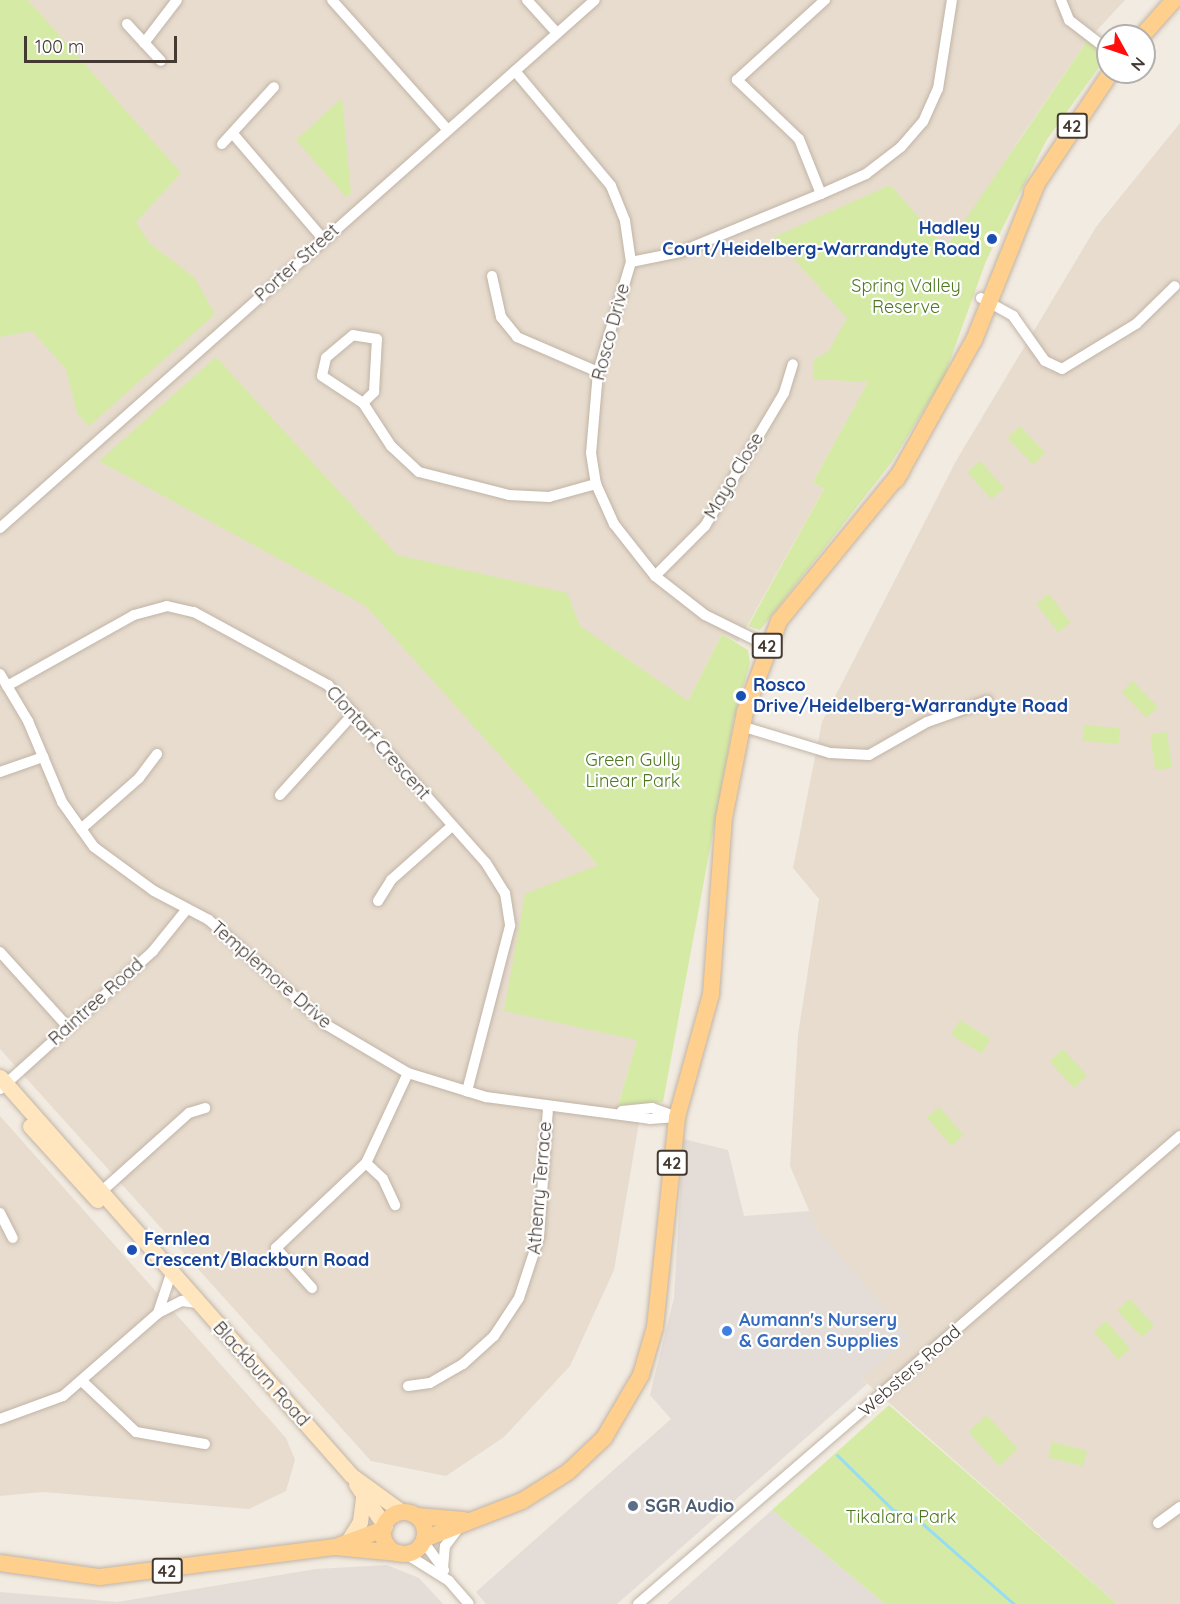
<!DOCTYPE html>
<style>
body{margin:0}
#map{position:relative;width:1180px;height:1604px;overflow:hidden;background:#f2ebe1;font-family:Quicksand,sans-serif}
div>[style]{position:absolute}
[style*='--x']{left:calc(var(--x)*1px);top:calc(var(--y)*1px);width:calc(var(--w)*1px);rotate:calc(var(--a)*1deg)}
.residential>*{inset:0;background:#e7dcce}
.industrial>*{inset:0;background:#e4dcd7}
.green>*{inset:0;background:#d5eba5;transform-origin:0 0}
.stream>*{height:3px;margin:-1.5px;padding:0 1.5px;transform-origin:1.5px;border-radius:1.5px;background:#97dcf5}
.roads{filter:drop-shadow(0 0 2px #c1b4a6) drop-shadow(0 0 2px #c1b4a6)}
.minor>*{height:10px;margin:-5px;padding:0 5px;transform-origin:5px;border-radius:5px;background:#fff}
.secondary>*{height:15px;margin:-7.5px;padding:0 7.5px;transform-origin:7.5px;border-radius:7.5px;background:#ffe6be}
.primary>*{height:16px;margin:-8px;padding:0 8px;transform-origin:8px;border-radius:8px;background:#ffcf8d}
.primary>.ring{margin:-8px;padding:0;box-sizing:content-box;background:none;border:16px solid #ffcf8d;border-radius:50%}
.dots>*{width:16px;height:16px;translate:-50% -50%;box-sizing:border-box;border:3px solid #fff;border-radius:50%}
span{translate:-50% -50%;white-space:nowrap;text-align:center;line-height:1.15;-webkit-text-stroke:4.5px #fff;paint-order:stroke}
.shield-label span{padding:2px 4px;background:#fff;border:2px solid;border-radius:4px;-webkit-text-stroke-width:0}
.shield-label{font-size:16px;color:#443a32;font-weight:700}
.transit-label{font-size:18px;color:#164399;font-weight:700}
.right{translate:-100% -50%;text-align:right}
.left{translate:0 -50%;text-align:left}
.street-label{font-size:18px;color:#443a32}
.park-label{font-size:18px;color:#4f7921}
.shop-label{font-size:18px;color:#366cbe;font-weight:700}
.service-label{font-size:18px;color:#4e5e75;font-weight:700}
.north{position:absolute;left:1096px;top:24px;width:60px;height:60px;box-sizing:border-box;background:#fff;border:2px solid #b4b0ad;border-radius:50%;rotate:130deg;font-size:16px;font-weight:700;line-height:24px;text-align:center;color:#443a32}
.north::after{content:'';display:block;margin:auto;width:21px;height:27px;background:#ff0e0b;clip-path:polygon(50% 0,100% 100%,50% 72%,0 100%)}
.scale{position:absolute;left:24px;top:36px;width:153px;height:27px;box-sizing:border-box;border:3px solid #443a32;border-top:0;padding-left:8px;font-size:18px;line-height:21px;white-space:nowrap;color:#443a32;-webkit-text-stroke:4px #fff;paint-order:stroke}
</style>
<div id="map">
<div class="residential">
<i style="clip-path:polygon(0 0,1125px 0,1087px 41px,1019px 140px,869px 381px,813px 482px,824px 489px,738px 642px,722px 634px,688px 701px,582px 847px,599px 866px,637px 1040px,618px 1106px,642px 1104px,614px 1270px,570px 1366px,504px 1437px,446px 1476px,371px 1461px,0 1049px)"></i>
<i style="clip-path:polygon(1180px 123px,1180px 1604px,1117px 1604px,861px 1378px,909px 1338px,817px 1229px,790px 1166px,798px 1035px,819px 899px,793px 868px,822px 722px,956px 461px,1096px 227px)"></i>
<i style="clip-path:polygon(0 1116px,286px 1438px,295px 1460px,286px 1491px,249px 1509px,43px 1492px,0 1496px)"></i>
</div>
<div class="industrial">
<i style="clip-path:polygon(683px 1139px,728px 1150px,744px 1216px,810px 1211px,817px 1229px,910px 1338px,861px 1378px,867px 1384px,617px 1604px,486px 1604px,476px 1592px,671px 1419px,650px 1395px,674px 1298px)"></i>
<i style="clip-path:polygon(772px 1510px,885px 1604px,667px 1604px)"></i>
<i style="clip-path:polygon(387px 1565px,419px 1578px,443px 1604px,0 1604px,0 1592px,117px 1602px,316px 1569px)"></i>
</div>
<div class="green">
<i style="clip-path:polygon(0 0,28px 0,181px 173px,136px 222px,149px 243px,194px 277px,215px 314px,89px 426px,77px 413px,66px 369px,32px 331px,0 337px)"></i>
<i style="clip-path:polygon(1087px 41px,1107px 56px,1046px 141px,986px 261px,944px 377px,891px 463px,760px 630px,748px 626px,824px 489px,813px 482px,868px 382px,814px 379px,814px 359px,828px 352px,847px 318px,774px 237px,890px 185px,946px 248px)"></i>
<i style="clip-path:polygon(342px 98px,351px 193px,346px 197px,296px 140px)"></i>
<i style="clip-path:polygon(216px 357px,397px 555px,567px 593px,580px 626px,688px 701px,722px 634px,748px 650px,750px 663px,734px 719px,663px 1102px,618px 1106px,637px 1040px,504px 1011px,525px 894px,598px 865px,366px 606px,99px 461px)"></i>
<i style="left:1020px;top:426px;width:37px;height:17px;rotate:47deg"></i>
<i style="left:980px;top:461px;width:36px;height:17px;rotate:48deg"></i>
<i style="left:1049px;top:594px;width:36px;height:16px;rotate:53deg"></i>
<i style="left:1133px;top:681px;width:36px;height:16px;rotate:46deg"></i>
<i style="left:1084px;top:725px;width:36px;height:16px;rotate:5deg"></i>
<i style="left:1167px;top:732px;width:36px;height:17px;rotate:82deg"></i>
<i style="left:960px;top:1020px;width:36px;height:17px;rotate:32deg"></i>
<i style="left:1063px;top:1049px;width:36px;height:18px;rotate:48deg"></i>
<i style="left:939px;top:1107px;width:37px;height:16px;rotate:49deg"></i>
<i style="left:1130px;top:1299px;width:36px;height:17px;rotate:48deg"></i>
<i style="left:1106px;top:1321px;width:37px;height:16px;rotate:49deg"></i>
<i style="clip-path:polygon(889px 1405px,1117px 1604px,885px 1604px,772px 1510px)"></i>
<i style="left:987px;top:1415px;width:46px;height:25px;rotate:48deg"></i>
<i style="left:1052px;top:1442px;width:36px;height:16px;rotate:14deg"></i>
</div>
<div class="stream">
<i style="--x:837;--y:1455;--w:78;--a:44.5"></i>
<i style="--x:893;--y:1510;--w:24;--a:19"></i>
<i style="--x:916;--y:1518;--w:130;--a:41.3"></i>
</div>
<div class="roads">
<div class="minor">
<i style="--x:332;--y:0;--w:173;--a:48.3"></i>
<i style="--x:527;--y:0;--w:45;--a:47.7"></i>
<i style="--x:1061;--y:0;--w:22;--a:68"></i>
<i style="--x:1069;--y:20;--w:49;--a:37.6"></i>
<i style="--x:127;--y:24;--w:50;--a:47.4"></i>
<i style="--x:144;--y:43;--w:54;--a:-52.5"></i>
<i style="--x:515;--y:71;--w:150;--a:50.1"></i>
<i style="--x:611;--y:186;--w:38;--a:68"></i>
<i style="--x:625;--y:221;--w:41;--a:81.7"></i>
<i style="--x:631;--y:262;--w:115;--a:106.7"></i>
<i style="--x:598;--y:372;--w:81;--a:94.9"></i>
<i style="--x:591;--y:453;--w:31;--a:81"></i>
<i style="--x:596;--y:484;--w:44;--a:65.8"></i>
<i style="--x:614;--y:524;--w:66;--a:51.7"></i>
<i style="--x:655;--y:576;--w:63;--a:38"></i>
<i style="--x:705;--y:615;--w:77;--a:26.2"></i>
<i style="--x:234;--y:135;--w:137;--a:49.4"></i>
<i style="--x:222;--y:144;--w:77;--a:-47.6"></i>
<i style="--x:821;--y:194;--w:59;--a:-111.8"></i>
<i style="--x:799;--y:139;--w:86;--a:-136.4"></i>
<i style="--x:737;--y:80;--w:119;--a:-42.3"></i>
<i style="--x:631;--y:262;--w:50;--a:-11.5"></i>
<i style="--x:680;--y:252;--w:152;--a:-22.4"></i>
<i style="--x:821;--y:194;--w:49;--a:-24"></i>
<i style="--x:866;--y:174;--w:44;--a:-37.6"></i>
<i style="--x:901;--y:147;--w:33;--a:-49"></i>
<i style="--x:923;--y:122;--w:36;--a:-66"></i>
<i style="--x:938;--y:89;--w:90;--a:-81.1"></i>
<i style="--x:492;--y:276;--w:42;--a:77.6"></i>
<i style="--x:501;--y:317;--w:26;--a:51"></i>
<i style="--x:517;--y:337;--w:88;--a:23.4"></i>
<i style="--x:981;--y:298;--w:37;--a:29"></i>
<i style="--x:1013;--y:316;--w:55;--a:54.6"></i>
<i style="--x:1045;--y:361;--w:19;--a:25"></i>
<i style="--x:1062;--y:369;--w:87;--a:-31.3"></i>
<i style="--x:1136;--y:324;--w:54;--a:-44.3"></i>
<i style="--x:363;--y:403;--w:16;--a:-45"></i>
<i style="--x:374;--y:392;--w:53;--a:-86.8"></i>
<i style="--x:377;--y:339;--w:24;--a:-171"></i>
<i style="--x:353;--y:335;--w:35;--a:140"></i>
<i style="--x:326;--y:358;--w:18;--a:103"></i>
<i style="--x:322;--y:376;--w:49;--a:33.4"></i>
<i style="--x:363;--y:403;--w:51;--a:56.9"></i>
<i style="--x:391;--y:446;--w:38;--a:43"></i>
<i style="--x:419;--y:472;--w:93;--a:14.3"></i>
<i style="--x:509;--y:495;--w:40;--a:2.9"></i>
<i style="--x:549;--y:497;--w:49;--a:-15.5"></i>
<i style="--x:0;--y:528;--w:795;--a:-41.59"></i>
<i style="--x:655;--y:576;--w:71;--a:-45"></i>
<i style="--x:705;--y:526;--w:155;--a:-59.3"></i>
<i style="--x:784;--y:393;--w:30;--a:-73"></i>
<i style="--x:0;--y:674;--w:55;--a:59.2"></i>
<i style="--x:28;--y:721;--w:88;--a:67.2"></i>
<i style="--x:62;--y:802;--w:55;--a:54.6"></i>
<i style="--x:94;--y:847;--w:74;--a:36.3"></i>
<i style="--x:154;--y:891;--w:62;--a:27.8"></i>
<i style="--x:209;--y:920;--w:156;--a:41.9"></i>
<i style="--x:325;--y:1024;--w:96;--a:30.6"></i>
<i style="--x:408;--y:1073;--w:82;--a:17.1"></i>
<i style="--x:486;--y:1097;--w:165;--a:7.6"></i>
<i style="--x:650;--y:1119;--w:27;--a:-4"></i>
<i style="--x:7;--y:686;--w:145;--a:-29.2"></i>
<i style="--x:134;--y:615;--w:34;--a:-15"></i>
<i style="--x:167;--y:606;--w:28;--a:13"></i>
<i style="--x:194;--y:612;--w:153;--a:28.6"></i>
<i style="--x:328;--y:685;--w:238;--a:48.4"></i>
<i style="--x:486;--y:863;--w:36;--a:58"></i>
<i style="--x:505;--y:893;--w:33;--a:81"></i>
<i style="--x:510;--y:926;--w:171;--a:104.6"></i>
<i style="--x:741;--y:726;--w:93;--a:16.9"></i>
<i style="--x:830;--y:753;--w:39;--a:3"></i>
<i style="--x:869;--y:755;--w:67;--a:-29.6"></i>
<i style="--x:927;--y:722;--w:64;--a:-19.3"></i>
<i style="--x:0;--y:772;--w:46;--a:-19.2"></i>
<i style="--x:280;--y:795;--w:110;--a:-47.9"></i>
<i style="--x:81;--y:829;--w:77;--a:-41.3"></i>
<i style="--x:139;--y:778;--w:30;--a:-53"></i>
<i style="--x:378;--y:901;--w:25;--a:-58"></i>
<i style="--x:391;--y:880;--w:81;--a:-41.5"></i>
<i style="--x:0;--y:952;--w:101;--a:47.8"></i>
<i style="--x:0;--y:1089;--w:206;--a:-42"></i>
<i style="--x:153;--y:951;--w:54;--a:-51"></i>
<i style="--x:622;--y:1111;--w:30;--a:-6"></i>
<i style="--x:652;--y:1108;--w:27;--a:20"></i>
<i style="--x:366;--y:1163;--w:23;--a:43"></i>
<i style="--x:383;--y:1179;--w:29;--a:65"></i>
<i style="--x:102;--y:1191;--w:117;--a:-41.9"></i>
<i style="--x:189;--y:1113;--w:17;--a:-17"></i>
<i style="--x:0;--y:1213;--w:28;--a:63"></i>
<i style="--x:312;--y:1288;--w:54;--a:-132"></i>
<i style="--x:276;--y:1248;--w:124;--a:-43.4"></i>
<i style="--x:366;--y:1163;--w:99;--a:-65"></i>
<i style="--x:158;--y:1313;--w:41;--a:-71.6"></i>
<i style="--x:83;--y:1382;--w:73;--a:43.3"></i>
<i style="--x:136;--y:1432;--w:70;--a:9.9"></i>
<i style="--x:408;--y:1386;--w:22;--a:-8"></i>
<i style="--x:430;--y:1383;--w:38;--a:-30"></i>
<i style="--x:463;--y:1364;--w:42;--a:-42.1"></i>
<i style="--x:494;--y:1336;--w:45;--a:-56.7"></i>
<i style="--x:519;--y:1298;--w:64;--a:-71.8"></i>
<i style="--x:539;--y:1237;--w:130;--a:-86"></i>
<i style="--x:0;--y:1419;--w:67;--a:-20.1"></i>
<i style="--x:63;--y:1396;--w:126;--a:-41.1"></i>
<i style="--x:158;--y:1313;--w:27;--a:-27"></i>
<i style="--x:182;--y:1301;--w:15;--a:8"></i>
<i style="--x:1158;--y:1523;--w:27;--a:-36"></i>
<i style="--x:423;--y:1541;--w:36;--a:54"></i>
<i style="--x:406;--y:1554;--w:51;--a:32.1"></i>
<i style="--x:449;--y:1581;--w:30;--a:49"></i>
<i style="--x:443;--y:1568;--w:22;--a:-85"></i>
<i style="--x:445;--y:1546;--w:21;--a:-53"></i>
<i style="--x:638;--y:1604;--w:716;--a:-40.81"></i>
</div>
<div class="secondary">
<i style="--x:0;--y:1077;--w:531;--a:48.59"></i>
<i style="--x:351;--y:1475;--w:63;--a:36"></i>
<i style="--x:30;--y:1126;--w:100;--a:47.8"></i>
<i style="--x:356;--y:1484;--w:51;--a:55.4"></i>
<i style="--x:348;--y:1541;--w:22;--a:-58"></i>
<i style="--x:360;--y:1522;--w:26;--a:-83"></i>
</div>
<div class="primary">
<i style="--x:1142;--y:36;--w:48;--a:-48.4"></i>
<i style="--x:1032;--y:191;--w:143;--a:-56.4"></i>
<i style="--x:896;--y:480;--w:160;--a:-60.9"></i>
<i style="--x:974;--y:340;--w:169;--a:-68.1"></i>
<i class="ring" style="left:383px;top:1512px;width:26px;height:26px"></i>
<i style="--x:417;--y:1516;--w:47;--a:4.9"></i>
<i style="--x:424;--y:1539;--w:105;--a:-21.2"></i>
<i style="--x:522;--y:1501;--w:54;--a:-32.2"></i>
<i style="--x:568;--y:1472;--w:50;--a:-43.4"></i>
<i style="--x:604;--y:1438;--w:73;--a:-59.6"></i>
<i style="--x:641;--y:1375;--w:50;--a:-73.7"></i>
<i style="--x:655;--y:1327;--w:211;--a:-84"></i>
<i style="--x:677;--y:1117;--w:128;--a:-74.5"></i>
<i style="--x:711;--y:994;--w:176;--a:-85.8"></i>
<i style="--x:724;--y:818;--w:108;--a:-78.8"></i>
<i style="--x:745;--y:712;--w:97;--a:-69.5"></i>
<i style="--x:779;--y:621;--w:193;--a:-50.7"></i>
<i style="--x:338;--y:1546;--w:49;--a:-20.3"></i>
<i style="--x:0;--y:1563;--w:101;--a:8"></i>
<i style="--x:100;--y:1577;--w:237;--a:-7.3"></i>
<i style="--x:335;--y:1547;--w:64;--a:5.4"></i>
</div>
</div>
<div class="dots">
<i style="left:992px;top:239px;background:#1a4fb4"></i>
<i style="left:741px;top:696px;background:#1a4fb4"></i>
<i style="left:132px;top:1250px;background:#1a4fb4"></i>
<i style="left:727px;top:1331px;background:#3f7fe0"></i>
<i style="left:633px;top:1506px;background:#5c6f8a"></i>
</div>
<div class="shield-label">
<span style="left:1072px;top:126px">42</span>
<span style="left:767px;top:646px">42</span>
<span style="left:672px;top:1163px">42</span>
<span style="left:167px;top:1571px">42</span>
</div>
<div class="transit-label">
<span class="right" style="left:980px;top:239px">Hadley<br>Court/Heidelberg-Warrandyte Road</span>
<span class="left" style="left:753px;top:696px">Rosco<br>Drive/Heidelberg-Warrandyte Road</span>
<span class="left" style="left:144px;top:1250px">Fernlea<br>Crescent/Blackburn Road</span>
</div>
<div class="street-label">
<span style="left:297px;top:263px;rotate:-42deg">Porter Street</span>
<span style="left:611px;top:332px;rotate:-75deg">Rosco Drive</span>
<span style="left:734px;top:476px;rotate:-59deg">Mayo Close</span>
<span style="left:378px;top:743px;rotate:48deg">Clontarf Crescent</span>
<span style="left:271px;top:975px;rotate:41deg">Templemore Drive</span>
<span style="left:96px;top:1002px;rotate:-42deg">Raintree Road</span>
<span style="left:540px;top:1188px;rotate:-85deg">Athenry Terrace</span>
<span style="left:910px;top:1371px;rotate:-41deg">Websters Road</span>
<span style="left:261px;top:1374px;rotate:48deg">Blackburn Road</span>
</div>
<div class="park-label">
<span style="left:906px;top:297px">Spring Valley<br>Reserve</span>
<span style="left:633px;top:771px">Green Gully<br>Linear Park</span>
<span style="left:901px;top:1517px">Tikalara Park</span>
</div>
<div class="shop-label">
<span class="left" style="left:739px;top:1331px">Aumann's Nursery<br>&amp; Garden Supplies</span>
</div>
<div class="service-label">
<span class="left" style="left:645px;top:1506px">SGR Audio</span>
</div>
<div class="north">N</div>
<div class="scale">100 m</div>
</div>
